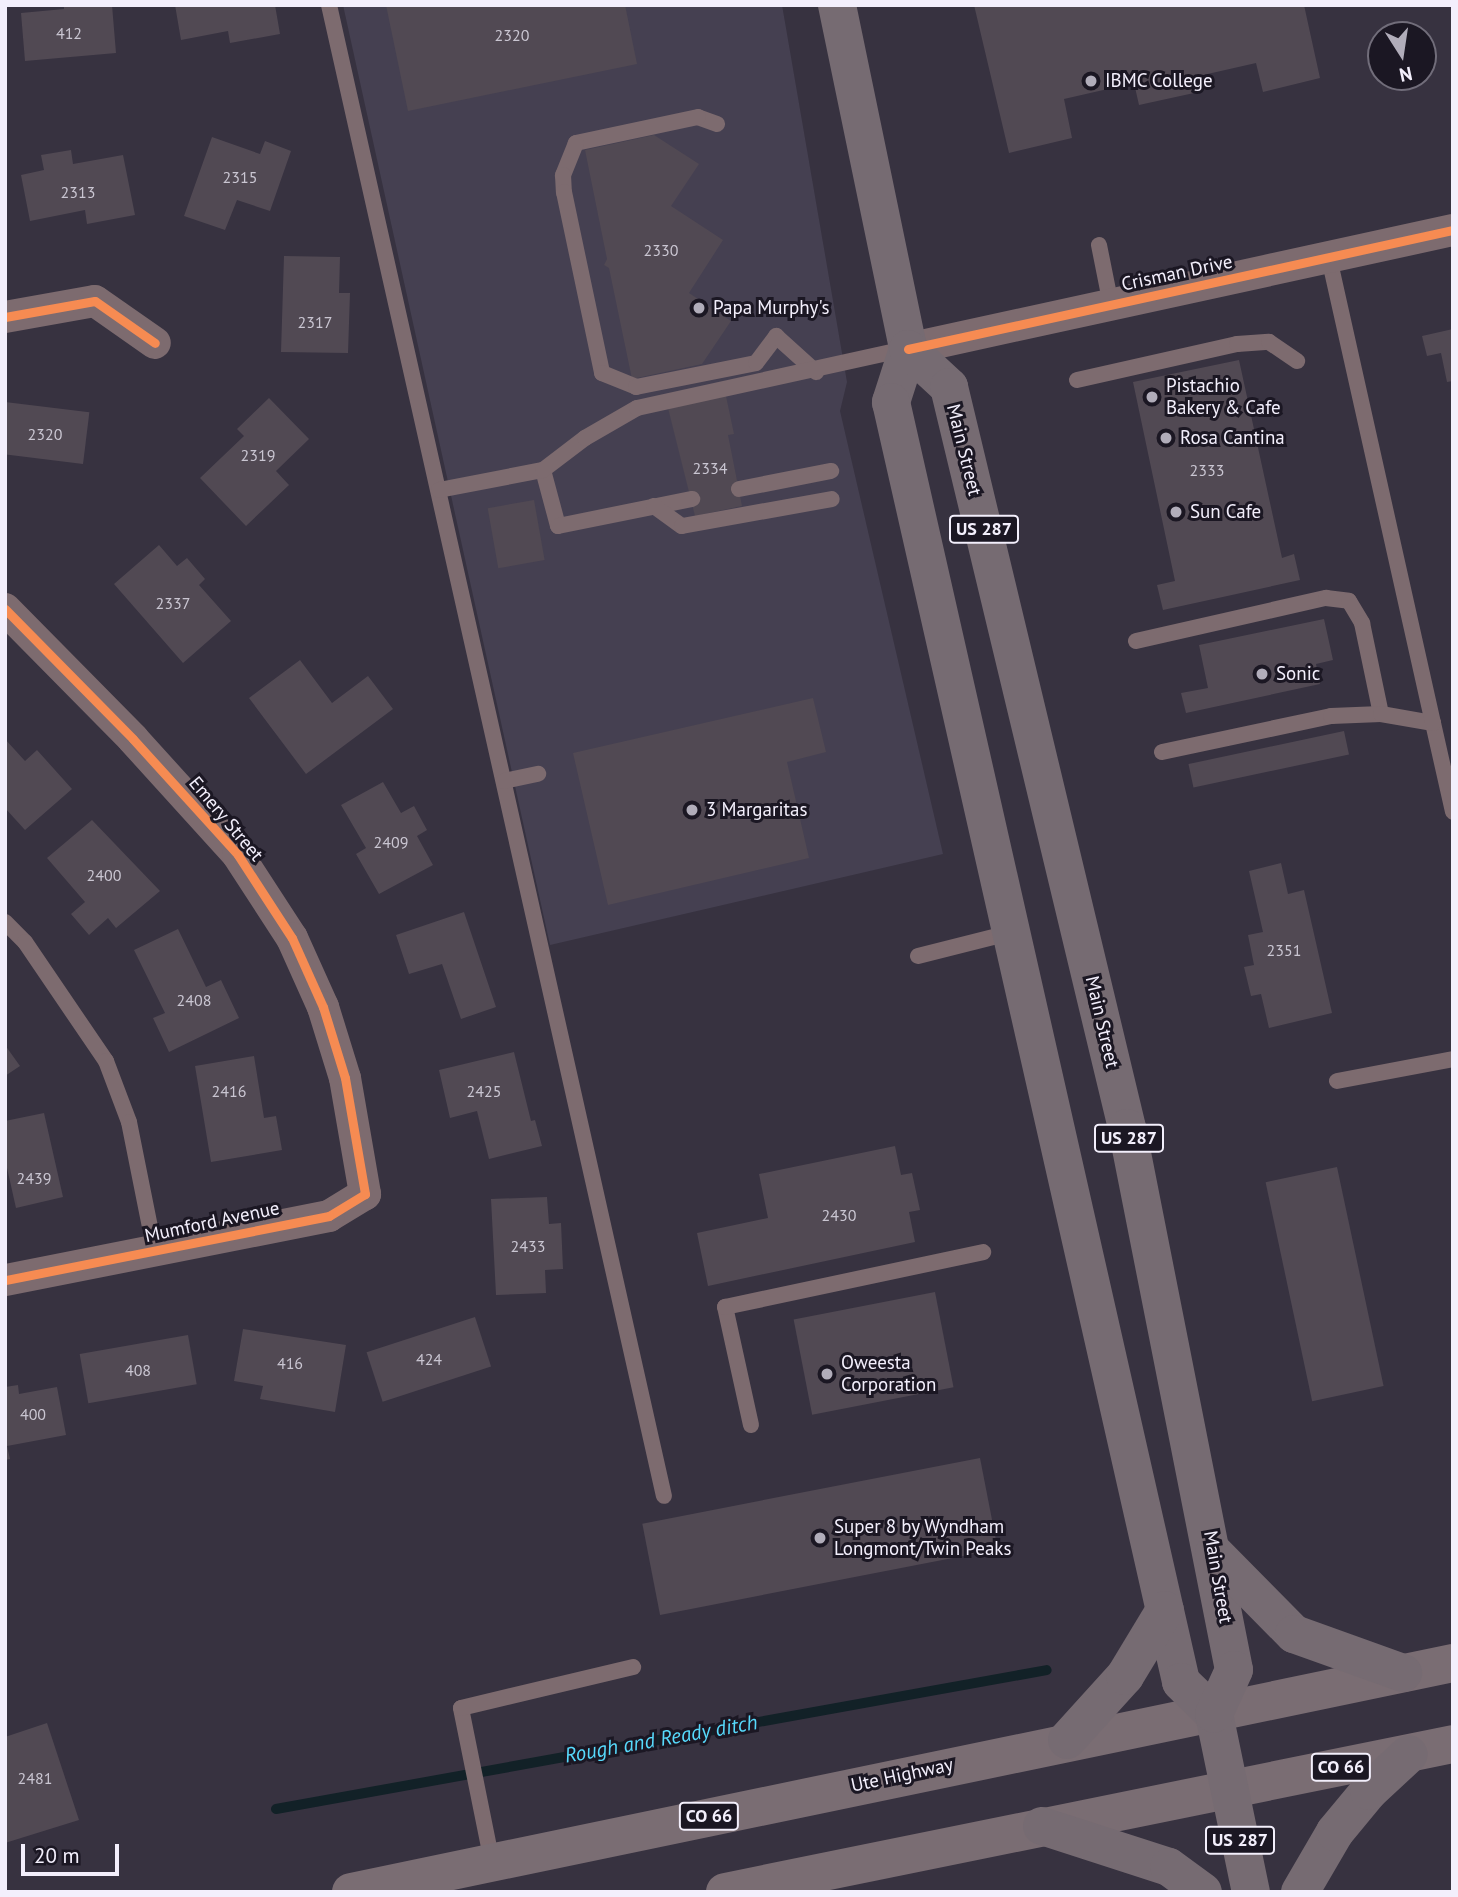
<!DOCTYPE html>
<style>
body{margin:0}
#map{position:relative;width:1458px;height:1897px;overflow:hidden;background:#373240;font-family:"PT Sans",sans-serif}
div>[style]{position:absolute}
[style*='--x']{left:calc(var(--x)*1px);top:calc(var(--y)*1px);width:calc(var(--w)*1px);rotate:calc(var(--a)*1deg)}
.commercial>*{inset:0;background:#454051}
.stream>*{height:10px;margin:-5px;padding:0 5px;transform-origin:5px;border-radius:5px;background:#122127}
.building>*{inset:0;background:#514953;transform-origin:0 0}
.service>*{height:16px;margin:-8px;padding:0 8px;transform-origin:8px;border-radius:8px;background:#7d6b6f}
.minor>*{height:32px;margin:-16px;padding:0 16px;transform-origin:16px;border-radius:16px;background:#7d6b6f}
.primary>*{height:38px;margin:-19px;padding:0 19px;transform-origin:19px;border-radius:19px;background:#7a6d73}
.trunk>*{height:38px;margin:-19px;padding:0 19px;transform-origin:19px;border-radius:19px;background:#766b72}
.cycleway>*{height:9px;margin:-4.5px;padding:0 4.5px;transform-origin:4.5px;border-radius:4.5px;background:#f68b52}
.dots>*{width:19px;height:19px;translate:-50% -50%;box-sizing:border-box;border:4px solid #1b1723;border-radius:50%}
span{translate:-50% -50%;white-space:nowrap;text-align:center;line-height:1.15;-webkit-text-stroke:6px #1b1723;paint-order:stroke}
.number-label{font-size:16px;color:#cac6d2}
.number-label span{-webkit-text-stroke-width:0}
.shield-label span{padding:2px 5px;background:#1b1723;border:2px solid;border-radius:5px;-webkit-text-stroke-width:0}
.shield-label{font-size:18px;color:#f3effc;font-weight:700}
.poi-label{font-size:19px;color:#f3effc}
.left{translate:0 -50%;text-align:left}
.street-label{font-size:19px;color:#f3effc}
.water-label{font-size:21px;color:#57dafc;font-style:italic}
.frame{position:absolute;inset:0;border:7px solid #f3effc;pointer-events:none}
.north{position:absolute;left:1367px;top:21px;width:70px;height:70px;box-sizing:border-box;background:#1b1723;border:2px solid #716d7a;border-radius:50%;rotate:168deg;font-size:19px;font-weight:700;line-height:28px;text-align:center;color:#f3effc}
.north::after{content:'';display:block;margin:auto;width:24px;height:32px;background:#b1adba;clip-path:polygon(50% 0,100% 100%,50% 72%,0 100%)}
.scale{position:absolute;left:21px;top:1844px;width:98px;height:32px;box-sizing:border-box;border:4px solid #f3effc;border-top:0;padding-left:9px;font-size:21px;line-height:24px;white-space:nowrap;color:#f3effc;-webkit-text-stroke:5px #1b1723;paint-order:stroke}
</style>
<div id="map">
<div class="commercial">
<i style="clip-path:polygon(343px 5px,782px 5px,847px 382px,840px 411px,943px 854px,550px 945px)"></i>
</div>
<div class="stream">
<i style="--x:276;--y:1809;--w:783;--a:-10.22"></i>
</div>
<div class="building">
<i style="clip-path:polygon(64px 5px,112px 5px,116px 53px,25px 61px,21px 13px,64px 9px)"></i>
<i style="clip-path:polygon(175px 5px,275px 5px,280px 34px,230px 43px,228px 31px,181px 40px)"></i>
<i style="clip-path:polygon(386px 5px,625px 5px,637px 64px,408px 111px)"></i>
<i style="clip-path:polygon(974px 5px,1304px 5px,1320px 78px,1263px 92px,1256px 63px,1190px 78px,1194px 93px,1139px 105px,1134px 83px,1064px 99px,1072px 138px,1009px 153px)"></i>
<i style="clip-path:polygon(654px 135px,699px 164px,671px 206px,723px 240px,689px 293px,731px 321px,702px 364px,632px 379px,609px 268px,604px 265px,607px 259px,585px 150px)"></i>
<i style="clip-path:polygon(212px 137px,260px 154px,265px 141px,291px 151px,270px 211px,237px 200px,225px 230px,184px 216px)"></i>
<i style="clip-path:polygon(71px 150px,73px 164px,123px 155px,135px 215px,87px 224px,85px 210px,30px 221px,21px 175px,44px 170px,41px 155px)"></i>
<i style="clip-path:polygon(284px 256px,340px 257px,339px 293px,350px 293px,348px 353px,281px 352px)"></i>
<i style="clip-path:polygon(1453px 329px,1453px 381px,1447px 382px,1441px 353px,1427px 356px,1422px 336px)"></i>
<i style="clip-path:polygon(1239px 360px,1282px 558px,1294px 554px,1300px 580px,1163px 610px,1157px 585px,1175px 581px,1133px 382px)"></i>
<i style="clip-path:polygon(726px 396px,734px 434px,728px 435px,742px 506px,695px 516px,668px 408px)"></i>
<i style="clip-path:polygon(269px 398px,309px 439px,276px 471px,289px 485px,246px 526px,200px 478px,244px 436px,237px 429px)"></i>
<i style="left:5px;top:402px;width:85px;height:52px;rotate:7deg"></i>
<i style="left:534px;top:500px;width:61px;height:47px;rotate:80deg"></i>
<i style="clip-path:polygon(159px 545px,177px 566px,187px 558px,205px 579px,199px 585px,231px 621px,183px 663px,114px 584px)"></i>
<i style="clip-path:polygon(1324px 619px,1333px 660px,1316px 664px,1320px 684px,1186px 713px,1181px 693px,1208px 688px,1199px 645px)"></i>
<i style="clip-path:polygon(300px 660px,332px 703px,368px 676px,393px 709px,306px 774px,249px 698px)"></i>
<i style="clip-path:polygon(813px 698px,826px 752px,787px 762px,809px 858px,608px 905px,573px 753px)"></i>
<i style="left:1344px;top:731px;width:24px;height:159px;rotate:78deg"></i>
<i style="clip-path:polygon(5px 739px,25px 761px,37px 750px,72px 789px,25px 830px,5px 808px)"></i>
<i style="clip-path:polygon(383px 782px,401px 813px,414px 806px,427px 830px,417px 836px,433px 865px,379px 894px,356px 854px,366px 848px,341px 805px)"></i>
<i style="clip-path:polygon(92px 820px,160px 891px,116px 928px,108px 918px,89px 935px,71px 914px,85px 902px,47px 858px)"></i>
<i style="clip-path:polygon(1281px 863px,1288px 894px,1304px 890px,1332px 1013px,1269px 1028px,1261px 994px,1251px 996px,1244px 967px,1254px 965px,1248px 935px,1263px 932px,1249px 871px)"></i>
<i style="clip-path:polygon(464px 912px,496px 1007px,461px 1019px,442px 964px,409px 974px,396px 935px)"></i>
<i style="clip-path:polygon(178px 929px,206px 987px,221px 980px,239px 1018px,169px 1052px,153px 1018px,165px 1013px,134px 950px)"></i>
<i style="clip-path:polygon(5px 1045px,20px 1066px,5px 1076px)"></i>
<i style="clip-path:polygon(514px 1052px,531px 1121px,535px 1120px,542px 1146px,489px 1159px,477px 1111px,450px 1118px,439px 1070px)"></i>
<i style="clip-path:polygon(254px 1056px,264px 1118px,276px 1116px,282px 1150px,211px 1162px,195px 1066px)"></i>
<i style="clip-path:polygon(44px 1113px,63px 1197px,16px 1208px,5px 1159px,5px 1121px)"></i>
<i style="clip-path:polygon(895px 1146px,901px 1175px,912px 1173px,920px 1210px,909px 1212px,915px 1242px,708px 1286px,697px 1233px,768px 1218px,759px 1174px)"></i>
<i style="left:1337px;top:1167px;width:224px;height:73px;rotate:78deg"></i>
<i style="clip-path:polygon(547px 1197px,549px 1224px,561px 1223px,563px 1269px,545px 1270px,546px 1293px,496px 1295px,491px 1199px)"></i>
<i style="left:935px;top:1292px;width:97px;height:144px;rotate:79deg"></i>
<i style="left:475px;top:1317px;width:52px;height:114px;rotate:72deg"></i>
<i style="clip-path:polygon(243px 1329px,346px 1345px,335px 1412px,260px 1399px,263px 1386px,234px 1381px)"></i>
<i style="left:188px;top:1335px;width:50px;height:110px;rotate:80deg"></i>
<i style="clip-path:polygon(18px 1385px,19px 1394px,57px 1387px,66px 1435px,7px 1446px,10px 1459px,5px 1460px,5px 1387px)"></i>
<i style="left:980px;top:1458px;width:93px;height:344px;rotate:79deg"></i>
<i style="clip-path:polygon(47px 1723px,79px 1820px,5px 1843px,5px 1737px)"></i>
</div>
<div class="service">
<i style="--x:329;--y:5;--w:1528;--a:77.34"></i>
<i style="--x:717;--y:124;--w:20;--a:-160"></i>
<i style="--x:698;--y:117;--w:125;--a:168"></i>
<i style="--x:576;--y:143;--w:35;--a:112"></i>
<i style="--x:563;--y:175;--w:17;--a:87"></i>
<i style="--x:564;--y:192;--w:185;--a:78.1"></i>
<i style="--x:602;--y:373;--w:37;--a:22"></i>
<i style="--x:636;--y:387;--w:122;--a:-11.3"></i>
<i style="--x:756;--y:363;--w:34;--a:-53"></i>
<i style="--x:776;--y:336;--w:54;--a:42"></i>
<i style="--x:1099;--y:245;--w:61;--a:78.7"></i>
<i style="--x:1077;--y:380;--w:164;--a:-12.7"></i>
<i style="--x:1237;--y:344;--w:32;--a:-4"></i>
<i style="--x:1269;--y:342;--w:34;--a:34"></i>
<i style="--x:543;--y:470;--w:58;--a:75"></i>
<i style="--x:558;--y:526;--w:137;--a:-11.4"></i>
<i style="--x:739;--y:489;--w:94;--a:-11.1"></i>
<i style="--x:439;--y:490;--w:106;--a:-10.9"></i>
<i style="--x:543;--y:470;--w:53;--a:-37.3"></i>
<i style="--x:585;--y:438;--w:60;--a:-30"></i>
<i style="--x:637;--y:408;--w:274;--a:-12.4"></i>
<i style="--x:654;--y:506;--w:34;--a:36"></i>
<i style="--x:682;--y:526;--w:152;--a:-10.2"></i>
<i style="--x:1136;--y:641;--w:195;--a:-12.8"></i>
<i style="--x:1326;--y:598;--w:23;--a:7"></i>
<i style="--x:1349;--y:601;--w:26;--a:59"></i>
<i style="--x:1362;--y:623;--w:93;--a:78.2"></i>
<i style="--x:1433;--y:723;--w:91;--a:77.3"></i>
<i style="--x:1162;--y:752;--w:173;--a:-12"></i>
<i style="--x:1331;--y:716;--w:50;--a:-2.3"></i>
<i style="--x:1381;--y:714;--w:53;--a:9.8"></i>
<i style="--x:1433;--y:723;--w:476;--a:-102.6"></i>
<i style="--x:504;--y:781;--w:35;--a:-12"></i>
<i style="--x:5;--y:922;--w:28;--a:45"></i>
<i style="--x:25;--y:942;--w:144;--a:55.8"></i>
<i style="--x:106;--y:1061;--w:65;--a:69.3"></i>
<i style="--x:129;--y:1122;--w:133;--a:78.7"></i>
<i style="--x:918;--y:956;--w:94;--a:-14.2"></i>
<i style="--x:1337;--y:1081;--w:118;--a:-10.7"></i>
<i style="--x:751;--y:1425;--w:121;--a:-102.4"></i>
<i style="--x:725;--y:1307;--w:264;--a:-12"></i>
<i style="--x:492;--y:1862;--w:157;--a:-101.4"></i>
<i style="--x:461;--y:1708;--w:177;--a:-13.4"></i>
</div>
<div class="minor">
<i style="--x:5;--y:317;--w:91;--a:-10.1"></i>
<i style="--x:95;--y:301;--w:73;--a:35"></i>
<i style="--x:908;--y:349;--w:558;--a:-12.32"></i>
<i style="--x:5;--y:609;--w:182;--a:45.4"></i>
<i style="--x:133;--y:739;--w:156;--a:47.8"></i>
<i style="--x:238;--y:855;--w:99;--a:57"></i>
<i style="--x:292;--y:938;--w:76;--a:65.8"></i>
<i style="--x:323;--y:1007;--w:74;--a:72.8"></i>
<i style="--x:345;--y:1078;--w:118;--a:80.2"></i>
<i style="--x:365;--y:1194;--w:42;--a:148.6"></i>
<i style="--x:329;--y:1216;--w:330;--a:168.8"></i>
</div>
<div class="primary">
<i style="--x:351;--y:1892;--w:1126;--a:-11.74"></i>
<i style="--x:725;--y:1892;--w:743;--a:-11.49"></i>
</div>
<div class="trunk">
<i style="--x:837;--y:5;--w:351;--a:78.3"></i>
<i style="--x:908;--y:349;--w:56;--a:107.8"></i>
<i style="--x:891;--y:402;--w:1312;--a:77.23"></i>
<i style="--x:1181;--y:1682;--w:46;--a:44.1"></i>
<i style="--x:1214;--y:1714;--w:182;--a:78.3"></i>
<i style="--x:908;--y:349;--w:56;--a:42.8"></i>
<i style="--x:949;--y:387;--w:762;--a:76.49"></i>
<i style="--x:1127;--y:1128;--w:552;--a:78.83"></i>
<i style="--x:1234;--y:1670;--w:48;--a:114.4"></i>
<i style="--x:1214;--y:1553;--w:114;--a:45.4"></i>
<i style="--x:1294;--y:1634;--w:116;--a:19.7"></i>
<i style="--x:1067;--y:1740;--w:86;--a:-47.8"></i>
<i style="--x:1125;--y:1676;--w:77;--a:-58.8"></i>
<i style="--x:1042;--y:1826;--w:133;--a:17.9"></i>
<i style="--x:1169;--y:1867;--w:42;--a:36.3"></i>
<i style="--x:1300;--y:1892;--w:69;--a:-59.7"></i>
<i style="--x:1335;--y:1832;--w:53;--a:-50.3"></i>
<i style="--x:1369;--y:1791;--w:54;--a:-42.8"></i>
</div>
<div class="cycleway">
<i style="--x:5;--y:317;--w:91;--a:-10.1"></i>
<i style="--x:95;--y:301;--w:73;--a:35"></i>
<i style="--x:908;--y:349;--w:558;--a:-12.32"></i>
<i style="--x:5;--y:609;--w:182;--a:45.4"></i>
<i style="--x:133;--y:739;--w:156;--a:47.8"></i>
<i style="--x:238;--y:855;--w:99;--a:57"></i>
<i style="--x:292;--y:938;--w:76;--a:65.8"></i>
<i style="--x:323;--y:1007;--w:74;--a:72.8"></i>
<i style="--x:345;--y:1078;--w:118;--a:80.2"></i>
<i style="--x:365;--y:1194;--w:42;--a:148.6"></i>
<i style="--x:329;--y:1216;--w:330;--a:168.8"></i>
</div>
<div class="dots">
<i style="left:1091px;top:81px;background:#b1adba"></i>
<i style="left:699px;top:308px;background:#b1adba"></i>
<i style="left:1152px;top:397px;background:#b1adba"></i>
<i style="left:1166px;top:438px;background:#b1adba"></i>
<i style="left:1176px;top:512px;background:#b1adba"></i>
<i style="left:1262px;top:674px;background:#b1adba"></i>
<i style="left:692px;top:810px;background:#b1adba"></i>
<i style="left:827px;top:1374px;background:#b1adba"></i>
<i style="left:820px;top:1538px;background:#b1adba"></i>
</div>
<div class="number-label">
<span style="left:69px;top:33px">412</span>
<span style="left:512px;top:35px">2320</span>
<span style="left:240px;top:177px">2315</span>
<span style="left:78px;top:192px">2313</span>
<span style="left:661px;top:250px">2330</span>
<span style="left:315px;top:322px">2317</span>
<span style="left:45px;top:434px">2320</span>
<span style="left:258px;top:455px">2319</span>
<span style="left:710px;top:468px">2334</span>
<span style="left:1207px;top:470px">2333</span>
<span style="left:173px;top:603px">2337</span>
<span style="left:391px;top:842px">2409</span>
<span style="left:104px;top:875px">2400</span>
<span style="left:1284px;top:950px">2351</span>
<span style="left:194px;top:1000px">2408</span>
<span style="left:229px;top:1091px">2416</span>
<span style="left:484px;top:1091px">2425</span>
<span style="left:34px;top:1178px">2439</span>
<span style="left:839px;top:1215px">2430</span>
<span style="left:528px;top:1246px">2433</span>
<span style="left:429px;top:1359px">424</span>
<span style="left:290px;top:1363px">416</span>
<span style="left:138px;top:1370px">408</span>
<span style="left:33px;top:1414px">400</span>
<span style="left:35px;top:1778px">2481</span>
</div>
<div class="shield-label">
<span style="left:984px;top:529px">US 287</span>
<span style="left:1129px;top:1138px">US 287</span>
<span style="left:1341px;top:1767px">CO 66</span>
<span style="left:709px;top:1816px">CO 66</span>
<span style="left:1240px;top:1840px">US 287</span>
</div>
<div class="poi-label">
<span class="left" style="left:1105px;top:81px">IBMC College</span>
<span class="left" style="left:713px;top:308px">Papa Murphy's</span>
<span class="left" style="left:1166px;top:397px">Pistachio<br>Bakery &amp; Cafe</span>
<span class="left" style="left:1180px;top:438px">Rosa Cantina</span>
<span class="left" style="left:1190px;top:512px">Sun Cafe</span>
<span class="left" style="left:1276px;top:674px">Sonic</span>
<span class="left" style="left:706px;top:810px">3 Margaritas</span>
<span class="left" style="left:841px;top:1374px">Oweesta<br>Corporation</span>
<span class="left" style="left:834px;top:1538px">Super 8 by Wyndham<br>Longmont/Twin Peaks</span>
</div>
<div class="street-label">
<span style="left:1177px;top:273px;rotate:-12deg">Crisman Drive</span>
<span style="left:964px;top:450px;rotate:76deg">Main Street</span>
<span style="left:226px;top:819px;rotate:50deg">Emery Street</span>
<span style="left:1102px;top:1022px;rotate:77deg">Main Street</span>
<span style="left:212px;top:1222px;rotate:-12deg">Mumford Avenue</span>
<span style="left:1218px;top:1577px;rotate:80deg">Main Street</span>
<span style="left:902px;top:1775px;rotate:-12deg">Ute Highway</span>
</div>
<div class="water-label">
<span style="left:661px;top:1739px;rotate:-10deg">Rough and Ready ditch</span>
</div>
<div class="frame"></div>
<div class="north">N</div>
<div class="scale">20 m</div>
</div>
